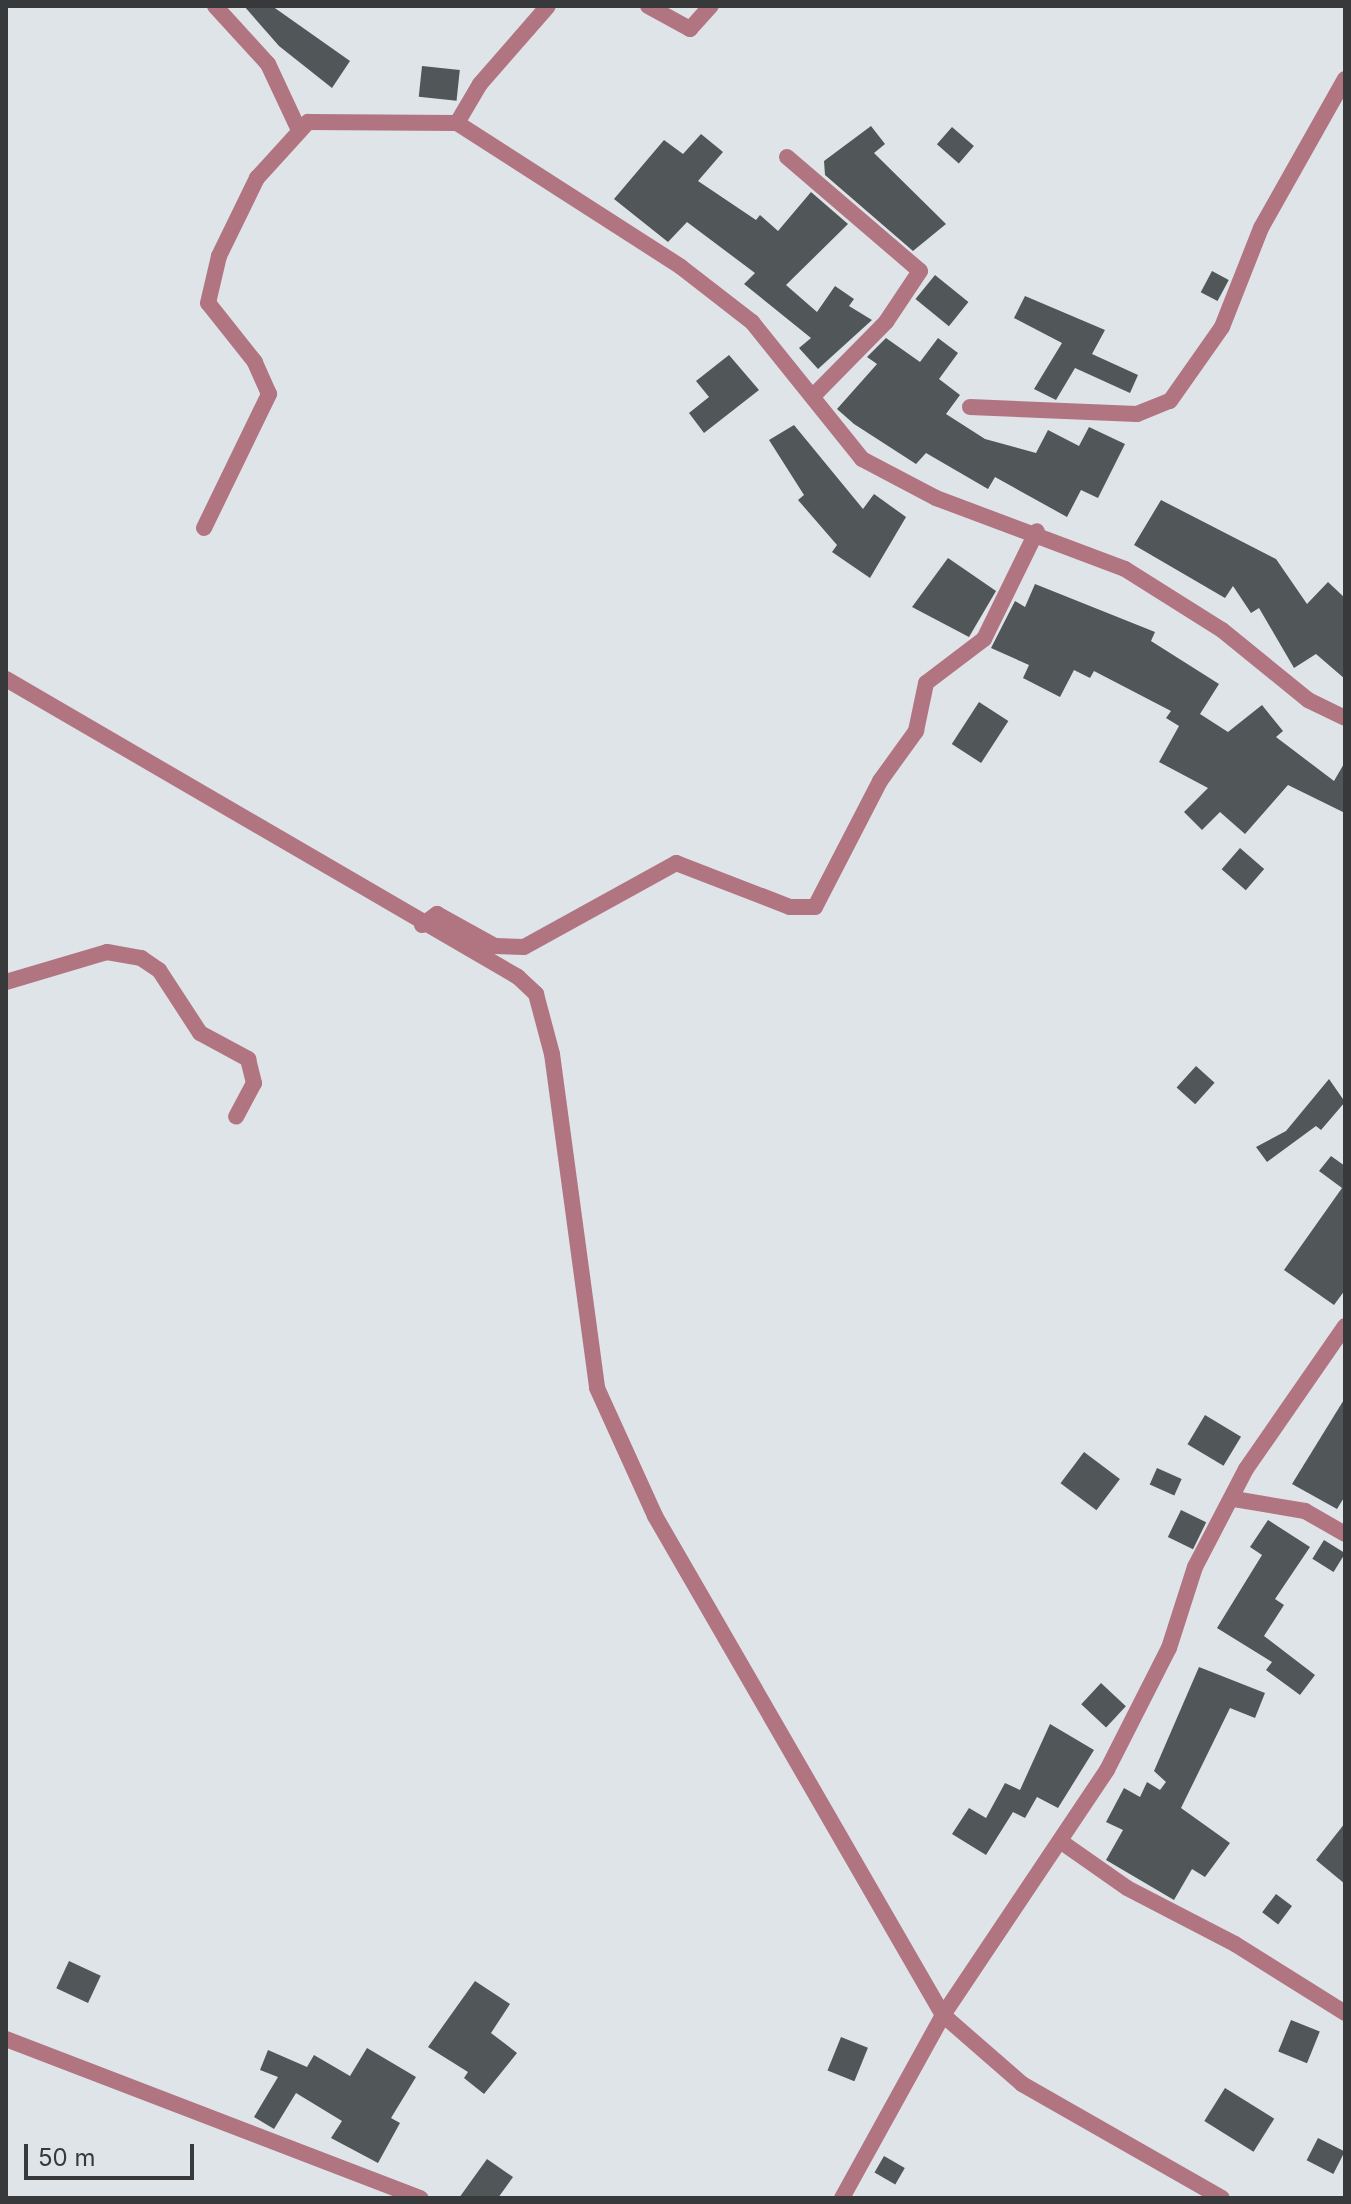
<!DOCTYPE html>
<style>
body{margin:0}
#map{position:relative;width:1351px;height:2204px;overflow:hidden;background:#dfe4e8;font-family:Inter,sans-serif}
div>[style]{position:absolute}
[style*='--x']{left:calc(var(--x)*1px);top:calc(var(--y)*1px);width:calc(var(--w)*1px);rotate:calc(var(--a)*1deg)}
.building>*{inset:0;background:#515659;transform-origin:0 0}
.minor>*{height:16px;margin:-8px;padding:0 8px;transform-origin:8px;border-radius:8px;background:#b17582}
span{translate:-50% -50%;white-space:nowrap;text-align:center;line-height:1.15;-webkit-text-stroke:8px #dfe4e8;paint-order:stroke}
.frame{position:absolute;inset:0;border:8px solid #37393a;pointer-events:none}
.scale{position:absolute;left:24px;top:2144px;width:170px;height:36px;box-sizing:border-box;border:4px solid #37393a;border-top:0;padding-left:10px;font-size:24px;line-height:28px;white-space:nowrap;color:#37393a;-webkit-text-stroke:6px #dfe4e8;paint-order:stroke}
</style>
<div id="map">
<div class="building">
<i style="clip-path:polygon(244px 6px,272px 6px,350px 61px,332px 88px,279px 46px)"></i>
<i style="left:422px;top:66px;width:38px;height:31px;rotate:6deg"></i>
<i style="clip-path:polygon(871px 126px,885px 144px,874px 153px,946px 224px,913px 251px,825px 175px,824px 161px)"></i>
<i style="left:952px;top:127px;width:29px;height:23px;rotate:41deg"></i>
<i style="clip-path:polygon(701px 134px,723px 152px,698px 181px,756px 220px,760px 215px,778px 231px,811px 192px,848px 224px,786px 285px,817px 312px,835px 286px,854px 299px,849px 306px,872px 320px,818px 369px,799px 348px,811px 338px,744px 284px,755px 273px,687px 222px,668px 242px,614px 199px,664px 140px,683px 154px)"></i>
<i style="left:1212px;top:271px;width:19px;height:24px;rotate:28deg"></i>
<i style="left:935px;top:275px;width:43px;height:31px;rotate:39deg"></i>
<i style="clip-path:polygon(1025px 296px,1105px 330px,1092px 354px,1138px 375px,1130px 393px,1075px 368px,1056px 400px,1034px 389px,1062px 343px,1014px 318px)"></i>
<i style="clip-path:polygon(886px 338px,920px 362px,938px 338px,958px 353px,939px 379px,960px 395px,946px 414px,985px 439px,1036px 453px,1048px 430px,1079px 446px,1089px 427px,1125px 444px,1098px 498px,1081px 490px,1067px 517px,995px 477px,988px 489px,926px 453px,916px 464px,854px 424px,837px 409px,877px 364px,867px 357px)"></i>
<i style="clip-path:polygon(729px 355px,759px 390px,704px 433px,689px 413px,709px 397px,696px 381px)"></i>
<i style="clip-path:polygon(794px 425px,863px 509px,874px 494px,906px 517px,870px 578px,832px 552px,837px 545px,798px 500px,804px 495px,769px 440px)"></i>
<i style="clip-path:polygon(1161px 500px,1276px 559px,1307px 604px,1328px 582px,1345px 598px,1345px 679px,1316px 654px,1294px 668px,1259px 608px,1251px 613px,1233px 586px,1225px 598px,1134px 545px)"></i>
<i style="clip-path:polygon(948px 558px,996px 591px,969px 637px,912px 607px)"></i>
<i style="clip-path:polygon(1035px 584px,1155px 632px,1151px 641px,1219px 684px,1200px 714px,1228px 732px,1262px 705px,1283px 731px,1276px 737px,1334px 781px,1345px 762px,1345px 813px,1288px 785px,1245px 834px,1220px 812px,1202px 830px,1184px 812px,1208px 788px,1159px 762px,1179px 726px,1166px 718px,1171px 711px,1094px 671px,1090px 678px,1074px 670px,1060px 697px,1023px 678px,1029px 665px,991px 648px,1015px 601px,1025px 607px)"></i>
<i style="left:979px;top:702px;width:35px;height:50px;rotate:33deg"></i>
<i style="left:1240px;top:848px;width:32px;height:28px;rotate:41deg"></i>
<i style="left:1196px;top:1066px;width:25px;height:29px;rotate:42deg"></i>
<i style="clip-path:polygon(1329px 1079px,1345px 1102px,1321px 1130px,1316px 1126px,1267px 1162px,1256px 1147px,1286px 1131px)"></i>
<i style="clip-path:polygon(1331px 1156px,1345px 1166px,1345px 1290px,1334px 1305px,1284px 1270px,1342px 1188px,1319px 1171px)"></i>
<i style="clip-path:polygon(1345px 1398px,1345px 1496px,1337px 1509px,1292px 1484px)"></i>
<i style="left:1205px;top:1415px;width:42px;height:34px;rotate:31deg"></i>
<i style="left:1084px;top:1452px;width:45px;height:39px;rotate:37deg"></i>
<i style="left:1157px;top:1468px;width:27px;height:18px;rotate:24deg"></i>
<i style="left:1181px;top:1510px;width:28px;height:30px;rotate:26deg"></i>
<i style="clip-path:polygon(1268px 1520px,1310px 1547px,1275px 1599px,1284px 1605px,1264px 1636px,1315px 1675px,1300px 1695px,1266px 1670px,1272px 1662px,1217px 1628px,1262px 1555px,1250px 1547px)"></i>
<i style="left:1324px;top:1540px;width:25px;height:22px;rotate:32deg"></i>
<i style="clip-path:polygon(1199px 1667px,1265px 1693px,1255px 1718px,1230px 1708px,1181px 1808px,1230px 1843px,1205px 1877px,1192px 1869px,1174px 1900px,1106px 1860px,1123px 1830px,1106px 1822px,1124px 1788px,1140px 1797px,1147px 1782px,1160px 1790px,1166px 1782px,1154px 1771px)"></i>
<i style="left:1101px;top:1683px;width:34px;height:29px;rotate:43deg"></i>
<i style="clip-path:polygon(1050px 1724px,1094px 1750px,1058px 1808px,1037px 1797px,1025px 1818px,1013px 1812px,986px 1855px,952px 1834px,969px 1808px,986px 1818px,1005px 1783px,1020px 1790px)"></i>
<i style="clip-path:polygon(1345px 1823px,1345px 1884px,1316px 1860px)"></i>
<i style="left:1276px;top:1894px;width:20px;height:23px;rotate:37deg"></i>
<i style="left:69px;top:1961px;width:35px;height:30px;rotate:25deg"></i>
<i style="clip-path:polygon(475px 1981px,510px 2004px,491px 2033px,517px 2053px,484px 2094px,464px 2078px,468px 2072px,428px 2047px)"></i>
<i style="left:1291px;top:2020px;width:31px;height:34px;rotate:22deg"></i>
<i style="left:841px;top:2037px;width:29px;height:36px;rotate:22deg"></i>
<i style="clip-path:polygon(367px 2048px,416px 2077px,391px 2118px,400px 2123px,378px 2163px,331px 2138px,342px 2121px,296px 2093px,274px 2129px,254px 2117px,278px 2077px,260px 2070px,268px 2050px,307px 2067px,314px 2055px,350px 2076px)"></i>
<i style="left:1225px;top:2088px;width:58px;height:39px;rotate:32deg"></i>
<i style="left:1318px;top:2138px;width:30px;height:25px;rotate:27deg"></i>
<i style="left:884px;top:2156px;width:24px;height:19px;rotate:30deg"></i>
<i style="clip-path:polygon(487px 2159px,513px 2177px,498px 2198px,459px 2198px)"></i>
</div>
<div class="minor">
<i style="--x:215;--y:6;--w:79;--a:47.6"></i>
<i style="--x:268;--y:64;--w:71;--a:64.9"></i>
<i style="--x:648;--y:6;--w:48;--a:28.7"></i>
<i style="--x:690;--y:29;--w:31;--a:-48"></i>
<i style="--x:457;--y:123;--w:45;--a:-59.5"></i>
<i style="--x:480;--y:84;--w:103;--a:-48.9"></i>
<i style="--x:787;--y:157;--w:175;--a:40.6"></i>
<i style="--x:920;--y:271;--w:61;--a:123.7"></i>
<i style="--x:886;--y:322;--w:104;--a:134.6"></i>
<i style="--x:970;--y:407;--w:167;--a:2.4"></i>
<i style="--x:1137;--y:414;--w:35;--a:-22"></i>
<i style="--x:1170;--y:401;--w:90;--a:-54.9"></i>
<i style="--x:1222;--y:327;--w:106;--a:-68.5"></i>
<i style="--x:1261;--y:228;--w:171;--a:-60.6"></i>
<i style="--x:204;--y:528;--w:149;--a:-64.1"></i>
<i style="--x:269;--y:394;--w:35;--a:-114"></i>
<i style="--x:255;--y:362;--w:75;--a:-128.5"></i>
<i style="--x:208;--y:303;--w:48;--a:-76.8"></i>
<i style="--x:219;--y:256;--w:87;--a:-64"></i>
<i style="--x:257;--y:178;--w:76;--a:-47.7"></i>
<i style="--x:308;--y:122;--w:149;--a:0.4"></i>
<i style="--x:457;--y:123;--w:266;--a:32.7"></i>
<i style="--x:681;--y:267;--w:90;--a:37.8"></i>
<i style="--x:752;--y:322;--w:176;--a:51.2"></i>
<i style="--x:862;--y:459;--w:84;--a:27.8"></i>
<i style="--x:936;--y:498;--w:202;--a:20.6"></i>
<i style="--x:1125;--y:569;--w:115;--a:32.2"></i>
<i style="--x:1222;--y:630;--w:111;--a:39.1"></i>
<i style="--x:1308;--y:700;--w:41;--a:25.9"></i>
<i style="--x:6;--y:679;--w:592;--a:30.2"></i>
<i style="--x:518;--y:977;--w:25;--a:43"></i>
<i style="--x:536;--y:994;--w:62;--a:75.1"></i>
<i style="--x:552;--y:1054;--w:337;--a:82.3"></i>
<i style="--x:597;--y:1388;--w:141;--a:65.6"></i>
<i style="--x:655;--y:1516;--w:576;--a:60.01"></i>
<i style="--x:943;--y:2015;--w:105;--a:41.1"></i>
<i style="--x:1022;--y:2084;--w:230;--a:29.7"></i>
<i style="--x:422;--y:925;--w:19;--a:-36"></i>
<i style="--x:437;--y:914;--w:66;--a:28.9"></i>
<i style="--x:495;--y:946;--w:29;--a:2"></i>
<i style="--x:524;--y:947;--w:174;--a:-28.9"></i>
<i style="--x:676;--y:863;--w:122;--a:21.1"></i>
<i style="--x:790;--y:907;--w:25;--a:0"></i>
<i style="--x:815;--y:907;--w:142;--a:-62.7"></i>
<i style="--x:880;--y:781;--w:62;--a:-54.2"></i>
<i style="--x:916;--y:731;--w:49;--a:-78.2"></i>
<i style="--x:926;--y:683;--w:73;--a:-37.2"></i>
<i style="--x:984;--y:639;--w:120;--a:-63.9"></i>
<i style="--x:6;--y:982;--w:105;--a:-16.5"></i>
<i style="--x:107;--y:952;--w:35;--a:10"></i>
<i style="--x:141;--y:958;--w:22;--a:34"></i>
<i style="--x:159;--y:970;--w:75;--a:56.9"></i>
<i style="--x:200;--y:1033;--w:55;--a:28.4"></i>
<i style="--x:248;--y:1059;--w:25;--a:76"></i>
<i style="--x:254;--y:1083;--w:38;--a:118"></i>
<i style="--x:1234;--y:1499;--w:72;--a:9.6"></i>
<i style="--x:1305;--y:1511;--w:46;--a:29.9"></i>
<i style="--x:1060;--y:1841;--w:82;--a:35"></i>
<i style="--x:1127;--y:1888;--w:122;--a:27.4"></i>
<i style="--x:1235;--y:1944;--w:130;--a:32.1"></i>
<i style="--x:6;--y:2039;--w:444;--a:21"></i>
<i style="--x:842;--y:2198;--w:209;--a:-61.1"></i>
<i style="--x:943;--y:2015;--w:295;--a:-56.2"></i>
<i style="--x:1107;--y:1770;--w:137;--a:-63.1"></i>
<i style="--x:1169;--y:1648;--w:85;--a:-72.2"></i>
<i style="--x:1195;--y:1567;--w:110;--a:-62.5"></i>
<i style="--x:1246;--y:1469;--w:174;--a:-55.3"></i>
</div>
<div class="frame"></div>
<div class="scale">50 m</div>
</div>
